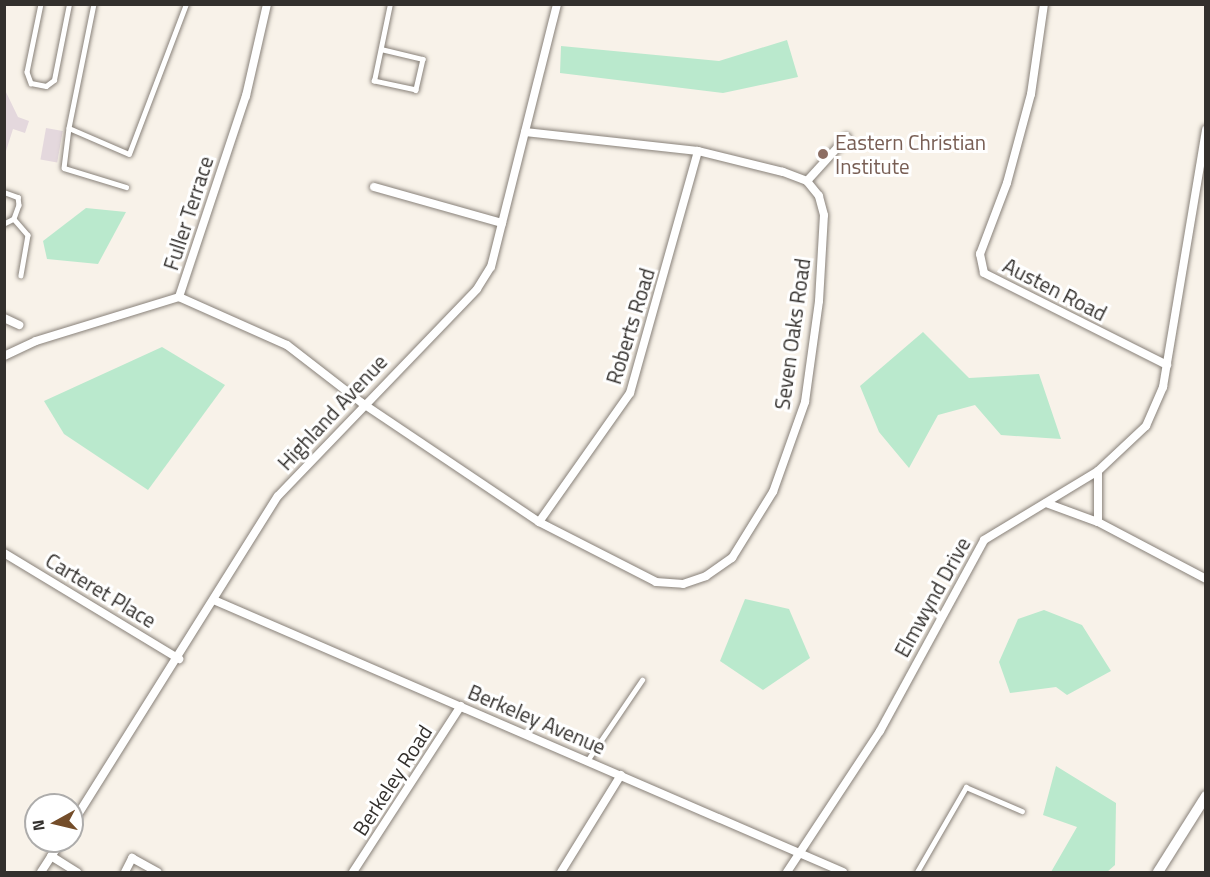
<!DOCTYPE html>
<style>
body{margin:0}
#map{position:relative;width:1210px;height:877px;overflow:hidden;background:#f8f2e9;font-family:"Titillium Web",sans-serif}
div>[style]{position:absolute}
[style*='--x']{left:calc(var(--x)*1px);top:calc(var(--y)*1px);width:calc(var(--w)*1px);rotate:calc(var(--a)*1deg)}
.green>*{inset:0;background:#bae9cd}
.building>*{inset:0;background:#e4d8dd;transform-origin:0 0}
.roads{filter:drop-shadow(0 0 2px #888179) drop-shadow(0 0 2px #888179)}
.service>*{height:4.5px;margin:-2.25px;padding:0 2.25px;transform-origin:2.25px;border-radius:2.25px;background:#fff}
.minor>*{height:8px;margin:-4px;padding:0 4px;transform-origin:4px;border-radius:4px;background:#fff}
.tertiary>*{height:10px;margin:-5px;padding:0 5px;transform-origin:5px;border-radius:5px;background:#fff}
.dots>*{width:16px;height:16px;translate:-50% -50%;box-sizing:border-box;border:3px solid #fff;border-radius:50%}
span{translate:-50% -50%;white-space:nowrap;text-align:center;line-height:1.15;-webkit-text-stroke:6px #fff;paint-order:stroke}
.education-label{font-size:21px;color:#785e54}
.left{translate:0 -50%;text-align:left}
.street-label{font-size:21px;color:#33302d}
.frame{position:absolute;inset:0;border:6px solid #33302d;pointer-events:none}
.north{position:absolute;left:24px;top:793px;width:60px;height:60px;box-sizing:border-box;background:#fff;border:2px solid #adacab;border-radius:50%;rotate:262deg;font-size:16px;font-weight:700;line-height:24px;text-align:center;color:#33302d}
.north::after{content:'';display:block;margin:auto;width:21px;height:27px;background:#744d2a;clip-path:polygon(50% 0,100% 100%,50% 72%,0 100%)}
</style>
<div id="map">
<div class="green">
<i style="clip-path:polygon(787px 40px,798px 77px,723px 93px,560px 73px,561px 46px,719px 61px)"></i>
<i style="clip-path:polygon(86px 208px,126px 212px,98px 264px,47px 259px,43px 241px)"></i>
<i style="clip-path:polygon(923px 332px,969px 378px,1039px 374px,1061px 439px,1001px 435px,975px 405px,938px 415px,909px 468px,879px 432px,860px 386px)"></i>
<i style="clip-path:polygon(162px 347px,225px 385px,148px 490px,64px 434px,44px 401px)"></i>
<i style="clip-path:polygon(745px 599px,789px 609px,810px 658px,763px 690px,720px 661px)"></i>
<i style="clip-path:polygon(1044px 610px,1082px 625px,1111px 671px,1067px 695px,1056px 687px,1010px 693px,999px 662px,1018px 619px)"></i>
<i style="clip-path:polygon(1056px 766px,1116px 803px,1115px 865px,1107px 872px,1051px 872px,1077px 827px,1043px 815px)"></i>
</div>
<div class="building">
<i style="clip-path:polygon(4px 88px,18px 117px,29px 121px,25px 133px,13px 129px,6px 151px)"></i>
<i style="left:46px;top:128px;width:17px;height:32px;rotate:10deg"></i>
</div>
<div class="roads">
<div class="service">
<i style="--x:41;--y:4;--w:69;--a:101.6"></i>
<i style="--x:27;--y:72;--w:12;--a:70"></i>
<i style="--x:31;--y:83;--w:15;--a:11"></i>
<i style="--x:46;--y:86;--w:10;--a:-37"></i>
<i style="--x:54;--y:80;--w:77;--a:-78.8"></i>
<i style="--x:94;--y:4;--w:126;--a:101.4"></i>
<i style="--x:69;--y:128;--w:65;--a:23.4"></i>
<i style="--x:129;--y:154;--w:160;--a:-69.2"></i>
<i style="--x:381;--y:49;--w:43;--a:13.4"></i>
<i style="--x:423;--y:59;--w:32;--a:103"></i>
<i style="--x:416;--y:90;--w:43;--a:-167.9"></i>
<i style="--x:374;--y:81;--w:79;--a:-78.3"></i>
<i style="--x:69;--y:128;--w:40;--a:97.1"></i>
<i style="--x:64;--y:168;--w:65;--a:17"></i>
<i style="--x:4;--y:192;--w:15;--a:20"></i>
<i style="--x:18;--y:197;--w:8;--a:83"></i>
<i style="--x:19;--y:205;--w:15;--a:110"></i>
<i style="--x:14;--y:219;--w:11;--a:153"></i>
<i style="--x:14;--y:219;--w:21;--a:49"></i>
<i style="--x:28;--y:235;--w:41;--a:99.9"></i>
<i style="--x:587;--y:761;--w:98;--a:-55.8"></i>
<i style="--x:917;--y:872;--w:98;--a:-60"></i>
<i style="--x:966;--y:787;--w:61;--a:23.2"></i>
</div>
<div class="minor">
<i style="--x:1044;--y:4;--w:91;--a:98.2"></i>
<i style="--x:1031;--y:94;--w:92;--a:105.1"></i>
<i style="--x:1007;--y:183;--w:76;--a:110.8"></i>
<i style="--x:980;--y:254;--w:19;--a:78"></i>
<i style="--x:984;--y:273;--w:205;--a:26.7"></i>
<i style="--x:807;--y:181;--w:59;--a:-47.7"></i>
<i style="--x:374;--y:187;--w:133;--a:15.7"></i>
<i style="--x:179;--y:297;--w:118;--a:24"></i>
<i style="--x:287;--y:345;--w:95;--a:37.7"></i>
<i style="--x:362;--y:403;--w:213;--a:33.9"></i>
<i style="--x:539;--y:522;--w:131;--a:27.1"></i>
<i style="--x:656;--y:582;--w:27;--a:4"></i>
<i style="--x:683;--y:584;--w:24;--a:-19"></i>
<i style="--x:706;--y:576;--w:32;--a:-35"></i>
<i style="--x:732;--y:558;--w:78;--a:-58.2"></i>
<i style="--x:773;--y:492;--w:96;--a:-70.4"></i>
<i style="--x:805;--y:402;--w:102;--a:-82.1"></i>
<i style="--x:819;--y:301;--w:86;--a:-86.7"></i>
<i style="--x:824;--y:215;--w:20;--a:-105"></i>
<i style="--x:819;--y:196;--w:19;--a:-129"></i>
<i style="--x:807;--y:181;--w:26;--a:-159"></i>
<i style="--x:783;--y:172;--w:88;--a:-166.1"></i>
<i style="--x:698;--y:151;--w:174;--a:-173.7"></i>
<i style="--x:179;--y:297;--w:212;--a:-71.6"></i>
<i style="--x:246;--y:96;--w:94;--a:-77.1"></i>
<i style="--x:4;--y:318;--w:17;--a:25"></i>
<i style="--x:4;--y:356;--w:35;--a:-25"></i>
<i style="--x:36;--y:341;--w:150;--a:-17.1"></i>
<i style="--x:1098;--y:471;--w:51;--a:90"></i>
<i style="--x:1046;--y:503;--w:55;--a:20.1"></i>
<i style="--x:1098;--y:522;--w:122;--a:27.8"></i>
<i style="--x:539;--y:522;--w:158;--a:-54.8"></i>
<i style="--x:630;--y:393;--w:251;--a:-74.3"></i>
<i style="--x:4;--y:553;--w:205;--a:31.2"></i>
<i style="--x:216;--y:601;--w:683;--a:23.37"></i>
<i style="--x:72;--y:824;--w:387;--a:-57.9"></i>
<i style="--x:278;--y:496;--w:287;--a:-46.1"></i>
<i style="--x:477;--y:289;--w:26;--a:-58"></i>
<i style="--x:491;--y:267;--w:271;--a:-75.9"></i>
<i style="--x:51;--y:856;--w:31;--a:32"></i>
<i style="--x:41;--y:872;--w:37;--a:-57"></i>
<i style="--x:125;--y:872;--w:16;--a:-63"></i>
<i style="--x:132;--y:858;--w:29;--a:29"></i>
<i style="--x:353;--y:872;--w:198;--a:-57"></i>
<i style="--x:561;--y:872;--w:114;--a:-58.3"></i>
<i style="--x:787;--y:872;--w:169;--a:-56.6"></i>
<i style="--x:880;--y:731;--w:217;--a:-61.4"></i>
<i style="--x:984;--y:540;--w:133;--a:-31.2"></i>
<i style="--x:1098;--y:471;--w:66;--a:-43.2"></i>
<i style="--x:1146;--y:426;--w:43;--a:-66.4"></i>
<i style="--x:1163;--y:387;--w:261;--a:-80.5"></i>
</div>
<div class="tertiary">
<i style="--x:1158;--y:872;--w:90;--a:-57.7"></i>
</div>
</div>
<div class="dots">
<i style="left:823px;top:154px;background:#8d6e63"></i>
</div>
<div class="education-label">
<span class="left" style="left:835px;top:154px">Eastern Christian<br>Institute</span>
</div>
<div class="street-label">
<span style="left:188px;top:213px;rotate:-72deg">Fuller Terrace</span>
<span style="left:1055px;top:289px;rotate:27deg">Austen Road</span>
<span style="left:630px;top:326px;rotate:-73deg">Roberts Road</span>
<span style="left:792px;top:334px;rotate:-82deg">Seven Oaks Road</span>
<span style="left:332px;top:412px;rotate:-47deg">Highland Avenue</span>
<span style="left:101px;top:590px;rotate:31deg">Carteret Place</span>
<span style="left:932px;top:597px;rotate:-61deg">Elmwynd Drive</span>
<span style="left:537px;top:719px;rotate:23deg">Berkeley Avenue</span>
<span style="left:392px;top:780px;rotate:-57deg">Berkeley Road</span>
</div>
<div class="frame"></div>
<div class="north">N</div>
</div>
